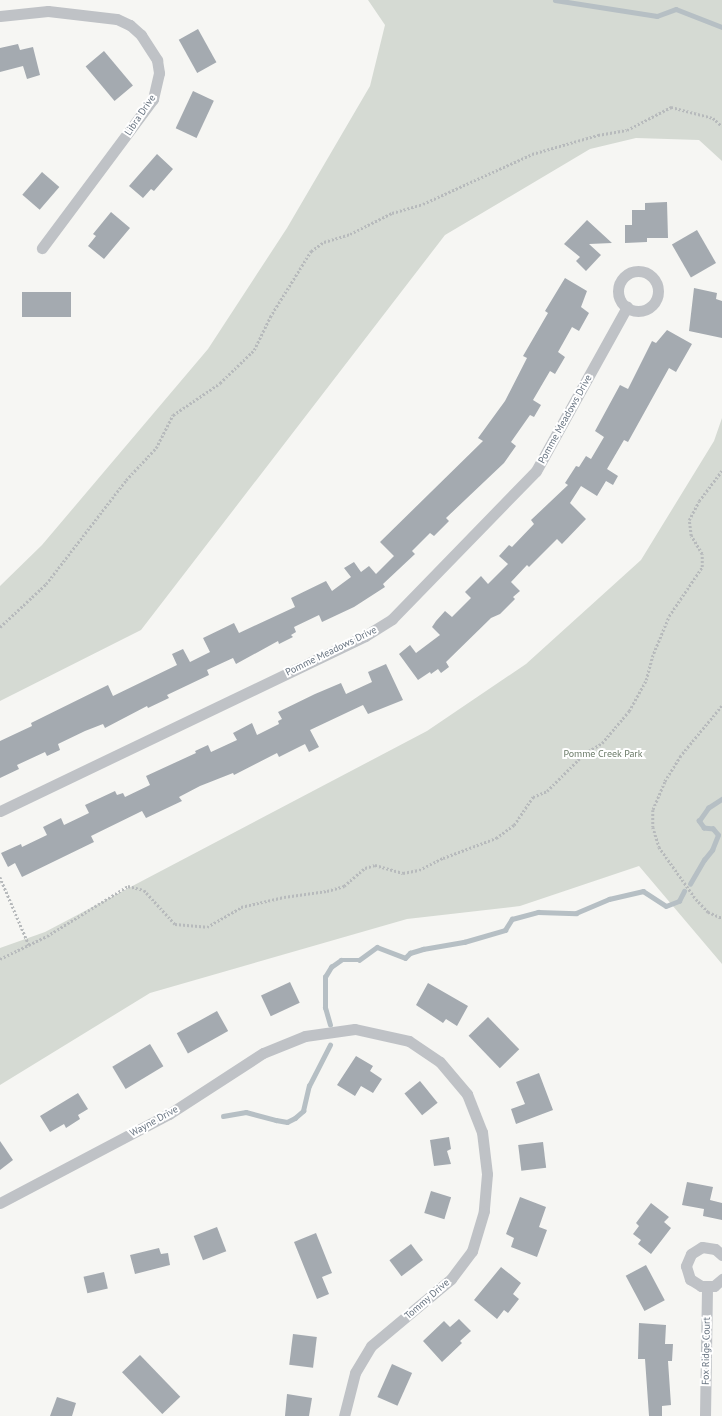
<!DOCTYPE html>
<style>
body{margin:0}
#map{position:relative;width:722px;height:1416px;overflow:hidden;background:#f6f6f3;font-family:"PT Sans",sans-serif}
div>[style]{position:absolute}
[style*='--x']{left:calc(var(--x)*1px);top:calc(var(--y)*1px);width:calc(var(--w)*1px);rotate:calc(var(--a)*1deg)}
.green>*{inset:0;background:#d5dad3}
.stream>*{height:4.5px;margin:-2.25px;padding:0 2.25px;transform-origin:2.25px;border-radius:2.25px;background:#b6bfc4}
.building>*{inset:0;background:#a4aab0;transform-origin:0 0}
.path>*{height:2.5px;margin-top:-1.25px;transform-origin:0;background:repeating-linear-gradient(90deg,#b7babc 0 2px,transparent 0 4px)}
.street>*{height:11px;margin:-5.5px;padding:0 5.5px;transform-origin:5.5px;border-radius:5.5px;background:#bfc2c6}
.street>.ring{margin:-5.5px;padding:0;box-sizing:content-box;background:none;border:11px solid #bfc2c6;border-radius:50%}
span{translate:-50% -50%;white-space:nowrap;text-align:center;line-height:1.15;-webkit-text-stroke:4px #fff;paint-order:stroke}
.street-label{font-size:10px;color:#687481}
.park-label{font-size:10px;color:#697966}
</style>
<div id="map">
<div class="green">
<i style="clip-path:polygon(368px 0,722px 0,722px 161px,699px 140px,636px 138px,590px 149px,445px 235px,141px 630px,0 701px,0 586px,42px 545px,208px 349px,287px 228px,370px 86px,385px 25px)"></i>
<i style="clip-path:polygon(722px 418px,722px 964px,639px 866px,520px 906px,407px 919px,150px 993px,0 1085px,0 948px,45px 932px,427px 731px,526px 664px,641px 560px,714px 441px)"></i>
</div>
<div class="stream">
<i style="--x:555;--y:0;--w:103;--a:8.9"></i>
<i style="--x:657;--y:16;--w:20;--a:-20"></i>
<i style="--x:676;--y:9;--w:49;--a:21.4"></i>
<i style="--x:690;--y:884;--w:28;--a:-60"></i>
<i style="--x:704;--y:860;--w:13;--a:-51"></i>
<i style="--x:712;--y:850;--w:16;--a:-68"></i>
<i style="--x:718;--y:835;--w:8;--a:-130"></i>
<i style="--x:713;--y:829;--w:9;--a:-174"></i>
<i style="--x:704;--y:828;--w:9;--a:-126"></i>
<i style="--x:699;--y:821;--w:16;--a:-55"></i>
<i style="--x:708;--y:808;--w:17;--a:-33"></i>
<i style="--x:330;--y:1025;--w:18;--a:-106"></i>
<i style="--x:325;--y:1008;--w:31;--a:-90"></i>
<i style="--x:325;--y:977;--w:12;--a:-59"></i>
<i style="--x:331;--y:967;--w:12;--a:-35"></i>
<i style="--x:341;--y:960;--w:18;--a:0"></i>
<i style="--x:359;--y:960;--w:22;--a:-36"></i>
<i style="--x:377;--y:947;--w:30;--a:21"></i>
<i style="--x:405;--y:958;--w:7;--a:-45"></i>
<i style="--x:410;--y:953;--w:14;--a:-17"></i>
<i style="--x:423;--y:949;--w:42;--a:-9.7"></i>
<i style="--x:464;--y:942;--w:43;--a:-16.3"></i>
<i style="--x:505;--y:930;--w:13;--a:-58"></i>
<i style="--x:512;--y:919;--w:27;--a:-15"></i>
<i style="--x:538;--y:912;--w:38;--a:2"></i>
<i style="--x:576;--y:913;--w:36;--a:-23"></i>
<i style="--x:609;--y:899;--w:35;--a:-13"></i>
<i style="--x:643;--y:891;--w:27;--a:33"></i>
<i style="--x:666;--y:906;--w:14;--a:-21"></i>
<i style="--x:679;--y:901;--w:11;--a:-63"></i>
<i style="--x:223;--y:1116;--w:23;--a:-10"></i>
<i style="--x:246;--y:1112;--w:31;--a:15"></i>
<i style="--x:276;--y:1120;--w:11;--a:10"></i>
<i style="--x:287;--y:1122;--w:9;--a:-27"></i>
<i style="--x:295;--y:1118;--w:11;--a:-41"></i>
<i style="--x:303;--y:1111;--w:26;--a:-77"></i>
<i style="--x:309;--y:1086;--w:46;--a:-62.9"></i>
</div>
<div class="building">
<i style="left:198px;top:29px;width:38px;height:22px;rotate:61deg"></i>
<i style="clip-path:polygon(18px 44px,20px 50px,33px 47px,40px 75px,27px 79px,23px 66px,0 72px,0 48px)"></i>
<i style="left:104px;top:51px;width:45px;height:24px;rotate:50deg"></i>
<i style="left:193px;top:91px;width:23px;height:41px;rotate:25deg"></i>
<i style="clip-path:polygon(157px 154px,173px 169px,154px 191px,151px 189px,143px 198px,129px 186px)"></i>
<i style="left:42px;top:172px;width:23px;height:30px;rotate:41deg"></i>
<i style="clip-path:polygon(667px 202px,668px 238px,647px 238px,647px 242px,625px 243px,625px 225px,632px 225px,632px 210px,645px 210px,645px 203px)"></i>
<i style="clip-path:polygon(111px 212px,130px 228px,104px 259px,88px 246px,96px 236px,93px 234px)"></i>
<i style="clip-path:polygon(587px 220px,612px 243px,589px 244px,601px 255px,586px 271px,576px 261px,580px 257px,564px 244px)"></i>
<i style="left:697px;top:230px;width:38px;height:29px;rotate:60deg"></i>
<i style="clip-path:polygon(565px 278px,587px 291px,581px 307px,589px 313px,579px 331px,572px 327px,558px 352px,565px 357px,555px 374px,550px 371px,533px 400px,541px 405px,534px 417px,530px 415px,511px 442px,516px 446px,504px 463px,446px 518px,449px 521px,434px 536px,430px 533px,412px 551px,415px 554px,383px 584px,385px 587px,354px 607px,322px 622px,319px 615px,294px 627px,296px 632px,291px 635px,293px 637px,279px 644px,278px 641px,236px 664px,233px 658px,207px 670px,209px 675px,167px 695px,169px 698px,148px 708px,147px 706px,105px 728px,103px 724px,85px 731px,58px 744px,60px 750px,47px 756px,45px 752px,17px 765px,19px 769px,0 778px,0 741px,32px 726px,31px 723px,108px 685px,113px 696px,177px 665px,172px 654px,183px 649px,190px 662px,210px 652px,203px 638px,234px 623px,239px 633px,295px 607px,291px 598px,326px 581px,332px 591px,351px 577px,344px 568px,354px 562px,361px 572px,369px 566px,376px 574px,394px 556px,380px 542px,483px 441px,478px 438px,505px 401px,527px 358px,523px 356px,548px 313px,545px 311px)"></i>
<i style="clip-path:polygon(694px 288px,717px 293px,716px 299px,722px 301px,722px 338px,689px 331px)"></i>
<i style="left:22px;top:292px;width:49px;height:25px"></i>
<i style="clip-path:polygon(667px 330px,692px 344px,676px 372px,669px 368px,628px 442px,624px 440px,607px 469px,618px 476px,613px 485px,606px 481px,597px 496px,581px 486px,570px 503px,586px 519px,562px 544px,557px 539px,529px 567px,527px 565px,511px 582px,520px 591px,513px 597px,515px 599px,500px 614px,491px 618px,446px 662px,449px 667px,441px 673px,438px 669px,431px 674px,430px 672px,418px 680px,399px 654px,410px 645px,416px 653px,440px 635px,432px 627px,436px 621px,445px 611px,452px 617px,471px 598px,465px 592px,481px 576px,488px 584px,508px 564px,499px 556px,509px 545px,512px 547px,534px 524px,531px 520px,568px 485px,565px 483px,576px 466px,579px 467px,586px 456px,591px 459px,604px 437px,595px 431px,620px 385px,628px 389px,652px 341px,656px 343px)"></i>
<i style="clip-path:polygon(386px 664px,403px 700px,368px 714px,363px 705px,310px 730px,319px 747px,309px 752px,305px 744px,279px 757px,277px 753px,234px 775px,233px 773px,200px 786px,179px 797px,182px 801px,146px 818px,142px 811px,91px 836px,94px 842px,22px 877px,15px 863px,8px 867px,1px 853px,21px 844px,22px 847px,47px 835px,43px 827px,61px 818px,64px 825px,89px 813px,85px 805px,115px 791px,117px 795px,123px 793px,125px 797px,150px 785px,146px 776px,196px 753px,195px 751px,208px 745px,211px 752px,237px 740px,233px 733px,252px 723px,257px 735px,279px 724px,278px 721px,282px 719px,278px 712px,315px 694px,341px 683px,346px 694px,372px 682px,368px 672px)"></i>
<i style="left:290px;top:982px;width:23px;height:32px;rotate:65deg"></i>
<i style="clip-path:polygon(428px 983px,468px 1006px,457px 1026px,446px 1019px,443px 1023px,416px 1005px)"></i>
<i style="left:217px;top:1011px;width:23px;height:46px;rotate:61deg"></i>
<i style="left:488px;top:1017px;width:45px;height:27px;rotate:46deg"></i>
<i style="left:150px;top:1044px;width:26px;height:44px;rotate:59deg"></i>
<i style="clip-path:polygon(356px 1056px,373px 1066px,370px 1071px,382px 1079px,373px 1093px,361px 1086px,355px 1096px,337px 1085px)"></i>
<i style="clip-path:polygon(539px 1073px,553px 1110px,516px 1124px,511px 1109px,525px 1104px,516px 1082px)"></i>
<i style="left:420px;top:1081px;width:28px;height:20px;rotate:51deg"></i>
<i style="clip-path:polygon(78px 1093px,88px 1109px,78px 1115px,80px 1119px,66px 1128px,64px 1124px,50px 1132px,40px 1116px)"></i>
<i style="clip-path:polygon(449px 1137px,451px 1149px,447px 1151px,451px 1164px,434px 1166px,430px 1140px)"></i>
<i style="clip-path:polygon(0 1141px,13px 1160px,0 1170px)"></i>
<i style="left:543px;top:1142px;width:26px;height:25px;rotate:83deg"></i>
<i style="clip-path:polygon(687px 1182px,713px 1187px,710px 1200px,722px 1203px,722px 1220px,703px 1216px,704px 1209px,682px 1205px)"></i>
<i style="left:431px;top:1191px;width:21px;height:23px;rotate:17deg"></i>
<i style="clip-path:polygon(520px 1197px,546px 1207px,539px 1227px,547px 1230px,537px 1257px,511px 1247px,514px 1238px,506px 1234px)"></i>
<i style="clip-path:polygon(651px 1203px,669px 1217px,664px 1222px,671px 1228px,651px 1254px,638px 1244px,641px 1240px,633px 1234px,639px 1226px,636px 1223px)"></i>
<i style="left:217px;top:1227px;width:26px;height:25px;rotate:69deg"></i>
<i style="clip-path:polygon(316px 1233px,332px 1273px,322px 1277px,329px 1294px,317px 1299px,294px 1242px)"></i>
<i style="left:411px;top:1244px;width:20px;height:27px;rotate:53deg"></i>
<i style="clip-path:polygon(159px 1248px,161px 1254px,168px 1253px,170px 1265px,135px 1274px,130px 1255px)"></i>
<i style="left:646px;top:1265px;width:40px;height:23px;rotate:62deg"></i>
<i style="clip-path:polygon(501px 1267px,521px 1283px,513px 1294px,519px 1299px,508px 1313px,504px 1310px,497px 1319px,474px 1300px)"></i>
<i style="left:104px;top:1272px;width:17px;height:21px;rotate:77deg"></i>
<i style="clip-path:polygon(459px 1319px,471px 1331px,460px 1341px,462px 1343px,442px 1362px,423px 1341px,444px 1321px,450px 1327px)"></i>
<i style="clip-path:polygon(639px 1323px,666px 1325px,665px 1344px,673px 1344px,672px 1361px,668px 1361px,671px 1405px,662px 1406px,662px 1416px,649px 1416px,645px 1359px,638px 1359px)"></i>
<i style="left:293px;top:1334px;width:24px;height:31px;rotate:7deg"></i>
<i style="left:140px;top:1355px;width:58px;height:25px;rotate:46deg"></i>
<i style="left:392px;top:1364px;width:22px;height:36px;rotate:24deg"></i>
<i style="clip-path:polygon(287px 1394px,312px 1398px,309px 1416px,285px 1416px)"></i>
<i style="clip-path:polygon(57px 1397px,76px 1403px,72px 1416px,50px 1416px)"></i>
</div>
<div class="path">
<i style="--x:0;--y:627;--w:63;--a:-43.1"></i>
<i style="--x:46;--y:584;--w:131;--a:-52.4"></i>
<i style="--x:126;--y:480;--w:44;--a:-46.8"></i>
<i style="--x:156;--y:448;--w:37;--a:-63"></i>
<i style="--x:173;--y:415;--w:57;--a:-34.2"></i>
<i style="--x:220;--y:383;--w:47;--a:-44.1"></i>
<i style="--x:254;--y:350;--w:37;--a:-64"></i>
<i style="--x:270;--y:317;--w:78;--a:-58.2"></i>
<i style="--x:311;--y:251;--w:16;--a:-35"></i>
<i style="--x:324;--y:242;--w:27;--a:-17"></i>
<i style="--x:350;--y:234;--w:47;--a:-26.6"></i>
<i style="--x:392;--y:213;--w:32;--a:-16"></i>
<i style="--x:423;--y:204;--w:120;--a:-24.6"></i>
<i style="--x:532;--y:154;--w:69;--a:-16.1"></i>
<i style="--x:598;--y:135;--w:29;--a:-10"></i>
<i style="--x:627;--y:130;--w:50;--a:-27.6"></i>
<i style="--x:671;--y:107;--w:43;--a:14.7"></i>
<i style="--x:713;--y:118;--w:12;--a:42"></i>
<i style="--x:722;--y:706;--w:65;--a:129.4"></i>
<i style="--x:681;--y:756;--w:31;--a:122"></i>
<i style="--x:665;--y:782;--w:30;--a:113"></i>
<i style="--x:653;--y:810;--w:17;--a:90"></i>
<i style="--x:653;--y:827;--w:21;--a:73"></i>
<i style="--x:659;--y:847;--w:64;--a:54.6"></i>
<i style="--x:696;--y:899;--w:18;--a:47"></i>
<i style="--x:708;--y:912;--w:15;--a:23"></i>
<i style="--x:0;--y:877;--w:74;--a:66.9"></i>
<i style="--x:0;--y:959;--w:52;--a:-26.1"></i>
<i style="--x:47;--y:936;--w:95;--a:-31.7"></i>
<i style="--x:128;--y:886;--w:16;--a:14"></i>
<i style="--x:144;--y:890;--w:46;--a:47.6"></i>
<i style="--x:175;--y:924;--w:32;--a:5"></i>
<i style="--x:207;--y:927;--w:39;--a:-30"></i>
<i style="--x:241;--y:907;--w:44;--a:-13.1"></i>
<i style="--x:284;--y:897;--w:43;--a:-7.9"></i>
<i style="--x:327;--y:891;--w:18;--a:-16"></i>
<i style="--x:344;--y:886;--w:28;--a:-41"></i>
<i style="--x:365;--y:868;--w:10;--a:-17"></i>
<i style="--x:375;--y:865;--w:29;--a:16"></i>
<i style="--x:403;--y:873;--w:16;--a:-11"></i>
<i style="--x:419;--y:870;--w:27;--a:-27"></i>
<i style="--x:443;--y:858;--w:57;--a:-20.7"></i>
<i style="--x:496;--y:838;--w:22;--a:-36"></i>
<i style="--x:514;--y:825;--w:34;--a:-56"></i>
<i style="--x:533;--y:797;--w:15;--a:-23"></i>
<i style="--x:547;--y:791;--w:54;--a:-45"></i>
<i style="--x:585;--y:753;--w:20;--a:-30"></i>
<i style="--x:602;--y:743;--w:42;--a:-49.8"></i>
<i style="--x:629;--y:711;--w:35;--a:-61"></i>
<i style="--x:646;--y:680;--w:24;--a:-75"></i>
<i style="--x:652;--y:657;--w:44;--a:-67.5"></i>
<i style="--x:669;--y:616;--w:59;--a:-56"></i>
<i style="--x:702;--y:567;--w:13;--a:-90"></i>
<i style="--x:702;--y:554;--w:21;--a:-121"></i>
<i style="--x:691;--y:536;--w:16;--a:-97"></i>
<i style="--x:689;--y:520;--w:21;--a:-62"></i>
<i style="--x:699;--y:501;--w:39;--a:-53"></i>
</div>
<div class="street">
<i style="--x:0;--y:16;--w:48;--a:-5.9"></i>
<i style="--x:48;--y:11;--w:69;--a:6.6"></i>
<i style="--x:117;--y:19;--w:14;--a:25"></i>
<i style="--x:130;--y:25;--w:15;--a:42"></i>
<i style="--x:141;--y:35;--w:30;--a:57"></i>
<i style="--x:157;--y:60;--w:13;--a:81"></i>
<i style="--x:159;--y:73;--w:27;--a:103"></i>
<i style="--x:153;--y:99;--w:186;--a:126.7"></i>
<i class="ring" style="left:618px;top:271px;width:29px;height:29px"></i>
<i style="--x:0;--y:811;--w:405;--a:-25.6"></i>
<i style="--x:365;--y:636;--w:32;--a:-32"></i>
<i style="--x:392;--y:619;--w:206;--a:-45.8"></i>
<i style="--x:536;--y:471;--w:188;--a:-61"></i>
<i style="--x:0;--y:1203;--w:191;--a:-27.8"></i>
<i style="--x:169;--y:1114;--w:112;--a:-33"></i>
<i style="--x:263;--y:1053;--w:45;--a:-22"></i>
<i style="--x:305;--y:1036;--w:50;--a:-8"></i>
<i style="--x:355;--y:1029;--w:55;--a:12.5"></i>
<i style="--x:409;--y:1041;--w:37;--a:34"></i>
<i style="--x:440;--y:1062;--w:42;--a:49.8"></i>
<i style="--x:467;--y:1094;--w:41;--a:68.5"></i>
<i style="--x:482;--y:1132;--w:42;--a:83.2"></i>
<i style="--x:487;--y:1174;--w:37;--a:95"></i>
<i style="--x:484;--y:1211;--w:42;--a:106.7"></i>
<i style="--x:472;--y:1251;--w:35;--a:127"></i>
<i style="--x:451;--y:1279;--w:104;--a:140.1"></i>
<i style="--x:371;--y:1346;--w:31;--a:121"></i>
<i style="--x:355;--y:1373;--w:44;--a:104.3"></i>
<i style="--x:722;--y:1255;--w:9;--a:-139"></i>
<i style="--x:715;--y:1249;--w:13;--a:-171"></i>
<i style="--x:702;--y:1247;--w:13;--a:148"></i>
<i style="--x:691;--y:1254;--w:13;--a:113"></i>
<i style="--x:686;--y:1266;--w:14;--a:73"></i>
<i style="--x:690;--y:1279;--w:13;--a:32"></i>
<i style="--x:701;--y:1286;--w:13;--a:0"></i>
<i style="--x:714;--y:1286;--w:11;--a:-41"></i>
<i style="--x:705;--y:1416;--w:129;--a:-89.1"></i>
</div>
<div class="street-label">
<span style="left:140px;top:115px;rotate:-56deg">Libra Drive</span>
<span style="left:565px;top:419px;rotate:-61deg">Pomme Meadows Drive</span>
<span style="left:331px;top:651px;rotate:-26deg">Pomme Meadows Drive</span>
<span style="left:154px;top:1121px;rotate:-29deg">Wayne Drive</span>
<span style="left:427px;top:1299px;rotate:-41deg">Tommy Drive</span>
<span style="left:706px;top:1351px;rotate:-89deg">Fox Ridge Court</span>
</div>
<div class="park-label">
<span style="left:603px;top:754px">Pomme Creek Park</span>
</div>
</div>
